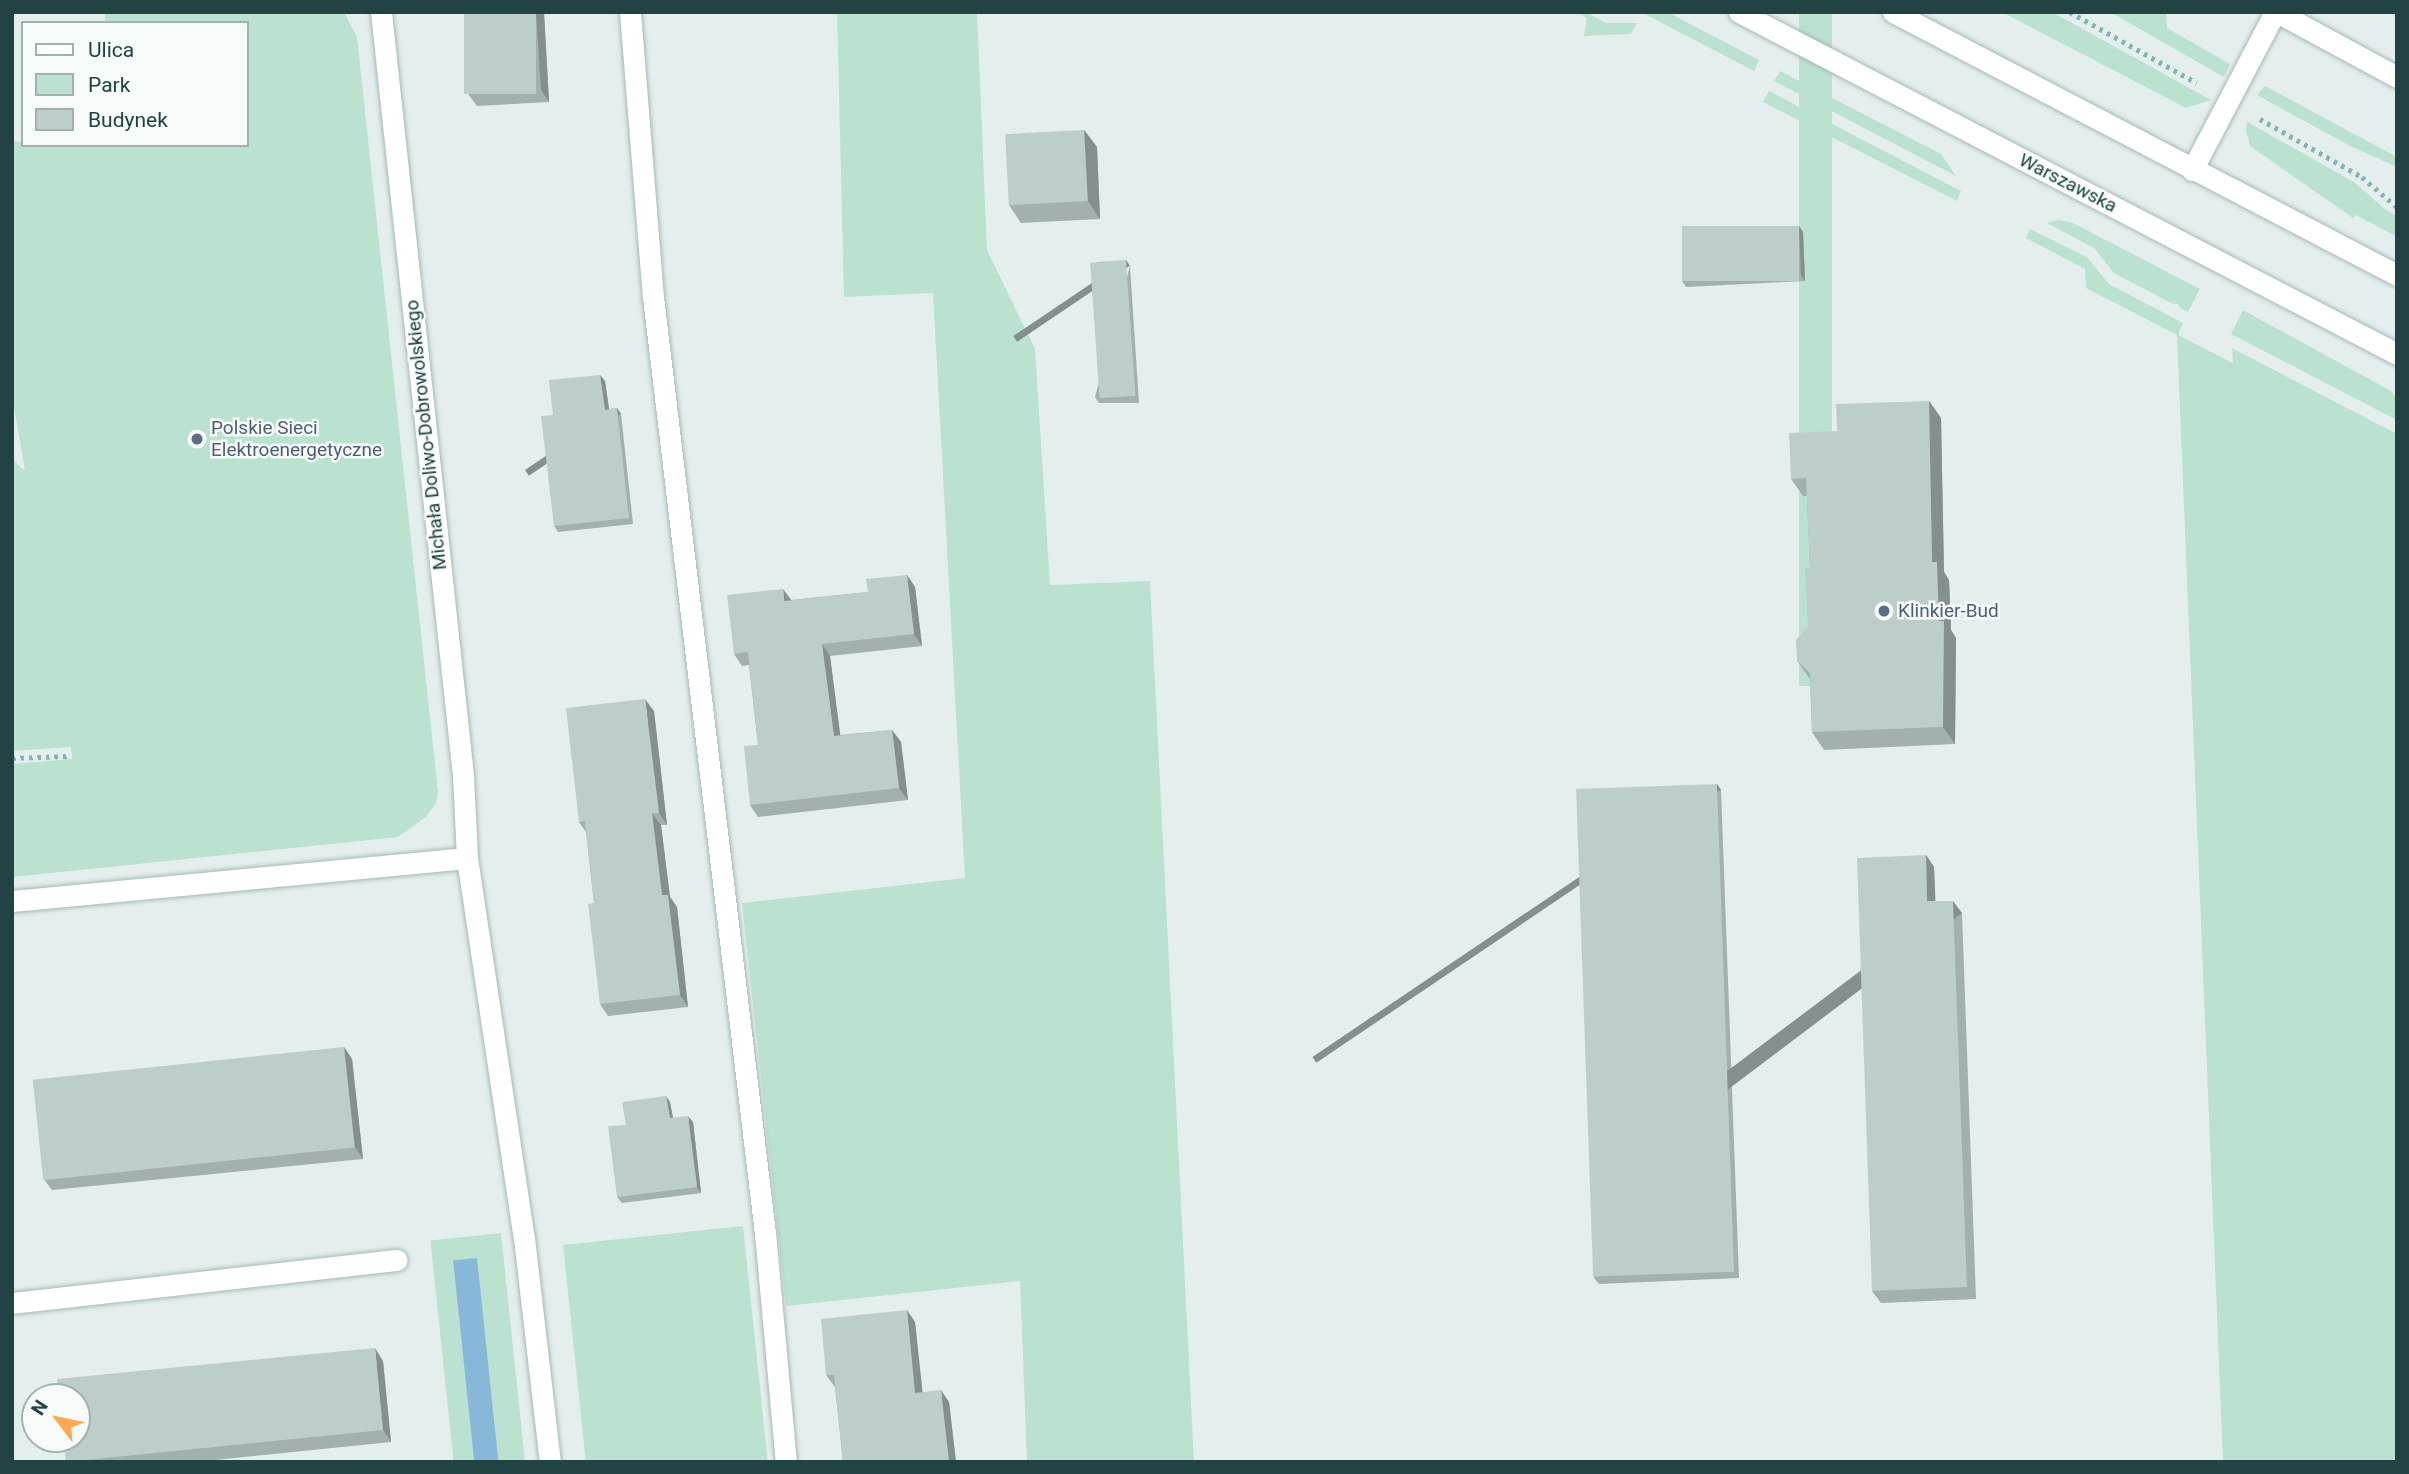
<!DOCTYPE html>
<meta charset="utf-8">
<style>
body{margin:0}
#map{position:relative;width:2409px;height:1474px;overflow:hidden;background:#e4efed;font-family:Roboto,sans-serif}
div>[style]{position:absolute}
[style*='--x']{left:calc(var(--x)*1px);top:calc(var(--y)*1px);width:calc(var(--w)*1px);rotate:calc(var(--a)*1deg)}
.green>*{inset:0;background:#bbe2d0;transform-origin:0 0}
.water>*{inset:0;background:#87b8d9;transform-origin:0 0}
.path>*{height:4.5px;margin-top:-2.25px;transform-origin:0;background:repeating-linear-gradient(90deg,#82b6b3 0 3.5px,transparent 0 8.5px)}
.roads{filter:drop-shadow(0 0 2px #a6b8b7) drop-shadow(0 0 2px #a6b8b7)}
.service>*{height:21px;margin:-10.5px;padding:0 10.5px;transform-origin:10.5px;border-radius:10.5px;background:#fff}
.minor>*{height:21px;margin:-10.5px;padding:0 10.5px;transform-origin:10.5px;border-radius:10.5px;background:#fff}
.secondary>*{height:21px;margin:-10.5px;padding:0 10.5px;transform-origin:10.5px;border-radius:10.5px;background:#fff}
.wall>*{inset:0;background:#a2b0ae}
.shaded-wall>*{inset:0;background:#84908d;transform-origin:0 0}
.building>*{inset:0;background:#bccdca;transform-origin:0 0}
.dots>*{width:19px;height:19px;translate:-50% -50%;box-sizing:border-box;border:4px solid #f6fbf9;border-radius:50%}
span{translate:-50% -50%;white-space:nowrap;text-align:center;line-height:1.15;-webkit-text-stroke:5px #f6fbf9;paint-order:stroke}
.street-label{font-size:19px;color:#214343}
.service-label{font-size:19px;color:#4e5e75}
.left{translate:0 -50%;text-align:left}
.frame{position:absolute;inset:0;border:14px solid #214343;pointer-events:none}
.legend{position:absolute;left:21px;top:21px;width:228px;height:126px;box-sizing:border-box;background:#f6fbf9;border:2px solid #a1b1b0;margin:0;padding:9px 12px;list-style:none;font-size:21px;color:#214343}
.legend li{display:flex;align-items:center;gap:14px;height:35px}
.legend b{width:35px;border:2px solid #a1b1b0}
.north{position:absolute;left:21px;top:1383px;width:70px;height:70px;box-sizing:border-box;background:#f6fbf9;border:2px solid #a1b1b0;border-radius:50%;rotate:302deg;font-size:19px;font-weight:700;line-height:28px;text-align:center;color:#214343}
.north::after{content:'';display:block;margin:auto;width:24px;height:32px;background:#ffa852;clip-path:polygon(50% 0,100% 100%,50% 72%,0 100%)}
</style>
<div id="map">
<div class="green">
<i style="clip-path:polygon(105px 12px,344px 12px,357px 37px,438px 792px,436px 803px,426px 817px,398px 837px,12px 877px,12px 764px,72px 759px,71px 747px,12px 751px,12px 459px,25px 471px,14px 407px,12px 409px,12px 141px,23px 142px,23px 145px,247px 145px,247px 23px,105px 23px)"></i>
<i style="clip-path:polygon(837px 12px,977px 12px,987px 250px,1035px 349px,1050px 585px,1150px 581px,1194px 1462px,1027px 1462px,1020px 1281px,786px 1306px,742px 903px,965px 878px,933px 293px,844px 297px)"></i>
<i style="clip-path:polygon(1576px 12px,1586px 12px,1606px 23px,1637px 23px,1631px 34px,1584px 36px,1587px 18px)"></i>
<i style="clip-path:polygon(1641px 12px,1667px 12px,1759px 60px,1754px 71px)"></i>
<i style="left:1799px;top:12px;width:33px;height:674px"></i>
<i style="clip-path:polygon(2002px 12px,2052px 12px,2211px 100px,2186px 108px)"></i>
<i style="clip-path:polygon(2110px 12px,2166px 12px,2167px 28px,2230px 64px,2224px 77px)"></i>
<i style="clip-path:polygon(1780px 71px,1941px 154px,1956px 176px,1774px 81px)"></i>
<i style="clip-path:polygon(2265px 86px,2397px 157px,2397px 167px,2350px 146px,2257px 95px)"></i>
<i style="clip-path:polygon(1769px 91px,1961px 191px,1957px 201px,1763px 102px)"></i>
<i style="clip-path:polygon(2247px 122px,2354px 182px,2387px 211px,2397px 216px,2397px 237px,2356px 215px,2353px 218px,2250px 146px,2246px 131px)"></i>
<i style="clip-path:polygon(2059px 220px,2073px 223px,2200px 289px,2188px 312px,2180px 308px,2178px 304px,2173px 304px,2114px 273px,2094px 248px,2047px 223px)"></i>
<i style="clip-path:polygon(2030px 229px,2087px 257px,2109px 284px,2183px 323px,2178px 335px,2233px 363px,2232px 348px,2397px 434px,2397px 1462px,2223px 1462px,2177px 335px,2086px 288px,2085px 269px,2026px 238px)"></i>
<i style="clip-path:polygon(2243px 310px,2391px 391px,2397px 399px,2397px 420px,2231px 334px)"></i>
<i style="left:743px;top:1226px;width:237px;height:181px;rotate:84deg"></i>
<i style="left:501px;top:1233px;width:230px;height:71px;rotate:84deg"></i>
</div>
<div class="water">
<i style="left:477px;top:1258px;width:205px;height:24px;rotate:84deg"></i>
</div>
<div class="path">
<i style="--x:2070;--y:12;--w:145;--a:29.2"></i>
<i style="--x:2260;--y:119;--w:117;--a:29.6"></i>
<i style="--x:2362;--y:177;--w:46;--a:40.6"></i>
<i style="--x:12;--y:758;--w:57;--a:-2"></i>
</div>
<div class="roads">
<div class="service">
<i style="--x:630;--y:12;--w:286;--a:85.4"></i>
<i style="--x:653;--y:297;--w:943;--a:83.18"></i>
<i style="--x:765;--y:1233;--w:230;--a:84.8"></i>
<i style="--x:2277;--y:12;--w:136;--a:28.4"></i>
<i style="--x:2192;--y:170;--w:178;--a:-62.3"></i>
<i style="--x:12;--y:901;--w:457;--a:-5.4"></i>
<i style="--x:467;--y:858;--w:384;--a:81.5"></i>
<i style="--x:524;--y:1238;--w:226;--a:83.4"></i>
<i style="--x:12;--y:1303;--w:387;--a:-6.4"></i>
</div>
<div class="minor">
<i style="--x:381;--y:12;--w:767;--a:83.87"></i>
<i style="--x:463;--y:775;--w:83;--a:87.2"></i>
</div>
<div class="secondary">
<i style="--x:1739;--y:12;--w:742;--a:27.46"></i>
<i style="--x:1893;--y:12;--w:568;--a:27.56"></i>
</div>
</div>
<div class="wall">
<i style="clip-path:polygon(464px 12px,544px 12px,549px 102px,477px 106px,468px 94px)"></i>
<i style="clip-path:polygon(1084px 130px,1097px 147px,1100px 219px,1021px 223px,1009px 205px)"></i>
<i style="clip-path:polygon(1799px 226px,1803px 232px,1805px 281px,1686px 287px,1682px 281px)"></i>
<i style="clip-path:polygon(1130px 266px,1139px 403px,1099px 403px,1095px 397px)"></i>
<i style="clip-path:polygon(600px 375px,605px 381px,609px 409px,617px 408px,621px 414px,633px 524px,558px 532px,554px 526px,553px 415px)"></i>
<i style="clip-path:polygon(1929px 401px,1941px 418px,1944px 572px,1949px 580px,1951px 630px,1956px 638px,1955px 744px,1824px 750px,1812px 732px,1810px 679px,1797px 661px,1808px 627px,1810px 568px,1807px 496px,1803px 496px,1791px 479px,1837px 431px)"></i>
<i style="clip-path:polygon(907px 575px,915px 587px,922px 646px,830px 656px,840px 735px,892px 730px,901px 742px,908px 800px,758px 817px,750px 805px,758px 745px,749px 665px,742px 666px,734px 654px,791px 600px,868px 592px)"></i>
<i style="clip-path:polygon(654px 711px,667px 825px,661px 825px,670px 897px,677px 907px,688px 1007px,608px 1016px,600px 1004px,594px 903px,586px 832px,579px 822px)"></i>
<i style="clip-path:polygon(1717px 784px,1721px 790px,1739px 1278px,1599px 1284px,1594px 1278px)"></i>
<i style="clip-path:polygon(1926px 855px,1934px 867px,1935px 901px,1962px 913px,1976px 1299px,1881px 1303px,1872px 1291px)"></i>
<i style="clip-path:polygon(344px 1047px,352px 1059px,363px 1159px,52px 1190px,43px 1178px)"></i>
<i style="clip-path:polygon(670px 1102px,673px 1118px,693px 1122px,701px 1193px,622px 1203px,617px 1197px,626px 1125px)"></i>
<i style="clip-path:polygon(907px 1310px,915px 1322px,922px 1392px,949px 1402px,956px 1462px,843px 1462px,835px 1387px,826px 1375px)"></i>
<i style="clip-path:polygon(383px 1361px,391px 1442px,196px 1462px,66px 1462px)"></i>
</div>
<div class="shaded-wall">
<i style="clip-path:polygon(536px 12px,544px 12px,549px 102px,541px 90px)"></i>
<i style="clip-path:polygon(1084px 130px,1097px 147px,1100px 219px,1088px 201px)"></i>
<i style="clip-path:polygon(1799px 226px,1803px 232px,1805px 281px,1801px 275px)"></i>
<i style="left:1126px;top:260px;width:7px;height:136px;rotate:56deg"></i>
<i style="clip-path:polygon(600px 375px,605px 381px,610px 416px,605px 410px)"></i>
<i style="clip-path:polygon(1929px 401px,1941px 418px,1944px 572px,1949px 580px,1951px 630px,1956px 638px,1955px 744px,1943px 727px,1939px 621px,1932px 562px)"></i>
<i style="left:617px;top:408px;width:7px;height:111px;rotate:56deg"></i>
<i style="clip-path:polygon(907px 575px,915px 587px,922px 646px,914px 634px)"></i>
<i style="clip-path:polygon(783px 589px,792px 601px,784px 601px)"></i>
<i style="clip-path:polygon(822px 644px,830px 656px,842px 748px,834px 736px)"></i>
<i style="clip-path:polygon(645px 699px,654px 711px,667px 825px,659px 813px)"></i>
<i style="clip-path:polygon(892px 730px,901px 742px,908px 800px,899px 788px)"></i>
<i style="left:1717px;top:784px;width:7px;height:488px;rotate:56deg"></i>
<i style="clip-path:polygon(652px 813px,661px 825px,670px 897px,677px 907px,688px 1007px,680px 995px,662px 895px)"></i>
<i style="clip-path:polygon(1926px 855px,1934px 867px,1936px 913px,1927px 901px)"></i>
<i style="left:1953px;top:901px;width:15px;height:386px;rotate:53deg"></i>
<i style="clip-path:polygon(344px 1047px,352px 1059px,363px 1159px,355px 1147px)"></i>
<i style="clip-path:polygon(666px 1096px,670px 1102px,674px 1124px,670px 1118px)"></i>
<i style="clip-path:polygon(688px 1116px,693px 1122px,701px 1193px,697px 1187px)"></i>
<i style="clip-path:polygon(907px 1310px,915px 1322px,924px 1405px,915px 1393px)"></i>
<i style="clip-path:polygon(375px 1348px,383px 1361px,391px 1442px,383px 1430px)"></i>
<i style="clip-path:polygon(941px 1390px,949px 1402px,956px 1462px,949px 1462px)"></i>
</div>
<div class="building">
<i style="left:464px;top:12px;width:72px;height:82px"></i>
<i style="left:1084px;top:130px;width:71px;height:79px;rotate:87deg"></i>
<i style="left:1682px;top:226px;width:117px;height:55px"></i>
<i style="left:1126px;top:260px;width:136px;height:36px;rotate:86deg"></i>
<i style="clip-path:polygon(600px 375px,605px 410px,617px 408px,629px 518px,554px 526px,541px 416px,553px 415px,549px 380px)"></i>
<i style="clip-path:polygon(1929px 401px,1932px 562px,1937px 562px,1939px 621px,1944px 621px,1943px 727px,1812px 732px,1810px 673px,1797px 661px,1796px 640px,1808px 627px,1805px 568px,1810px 568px,1806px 478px,1791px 479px,1789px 433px,1837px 431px,1836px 404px)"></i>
<i style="clip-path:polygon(907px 575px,914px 634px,822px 644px,834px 736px,892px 730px,899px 788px,750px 805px,744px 746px,758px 745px,748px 652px,734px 654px,727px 595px,783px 589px,784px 601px,868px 592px,866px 579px)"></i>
<i style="clip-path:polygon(645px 699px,659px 813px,652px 813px,662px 895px,668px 895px,680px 995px,600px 1004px,588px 904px,594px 903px,585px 821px,579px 822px,566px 708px)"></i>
<i style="left:1717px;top:784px;width:488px;height:141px;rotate:88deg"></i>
<i style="clip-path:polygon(1926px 855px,1927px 901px,1953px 901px,1967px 1287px,1872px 1291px,1857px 858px)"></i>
<i style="left:344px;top:1047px;width:101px;height:313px;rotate:84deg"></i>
<i style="clip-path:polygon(666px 1096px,670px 1118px,688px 1116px,697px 1187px,617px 1197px,608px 1126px,626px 1125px,622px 1102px)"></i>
<i style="clip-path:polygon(907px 1310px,915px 1393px,941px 1390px,949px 1462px,843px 1462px,834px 1375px,826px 1375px,821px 1319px)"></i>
<i style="clip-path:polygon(375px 1348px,383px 1430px,66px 1462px,63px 1439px,77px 1439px,77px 1397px,59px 1397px,57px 1379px)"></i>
</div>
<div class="dots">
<i style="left:197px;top:439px;background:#5c6f8a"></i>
<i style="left:1884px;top:611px;background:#5c6f8a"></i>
</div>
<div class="street-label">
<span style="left:2068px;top:183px;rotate:27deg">Warszawska</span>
<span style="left:426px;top:435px;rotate:-96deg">Michała Doliwo-Dobrowolskiego</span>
</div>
<div class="service-label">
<span class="left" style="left:211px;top:439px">Polskie Sieci<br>Elektroenergetyczne</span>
<span class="left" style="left:1898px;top:611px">Klinkier-Bud</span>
</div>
<div class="frame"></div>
<ul class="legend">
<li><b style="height:9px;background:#fff"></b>Ulica</li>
<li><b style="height:19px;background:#bbe2d0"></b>Park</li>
<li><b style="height:19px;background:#bccdca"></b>Budynek</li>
</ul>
<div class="north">N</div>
</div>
